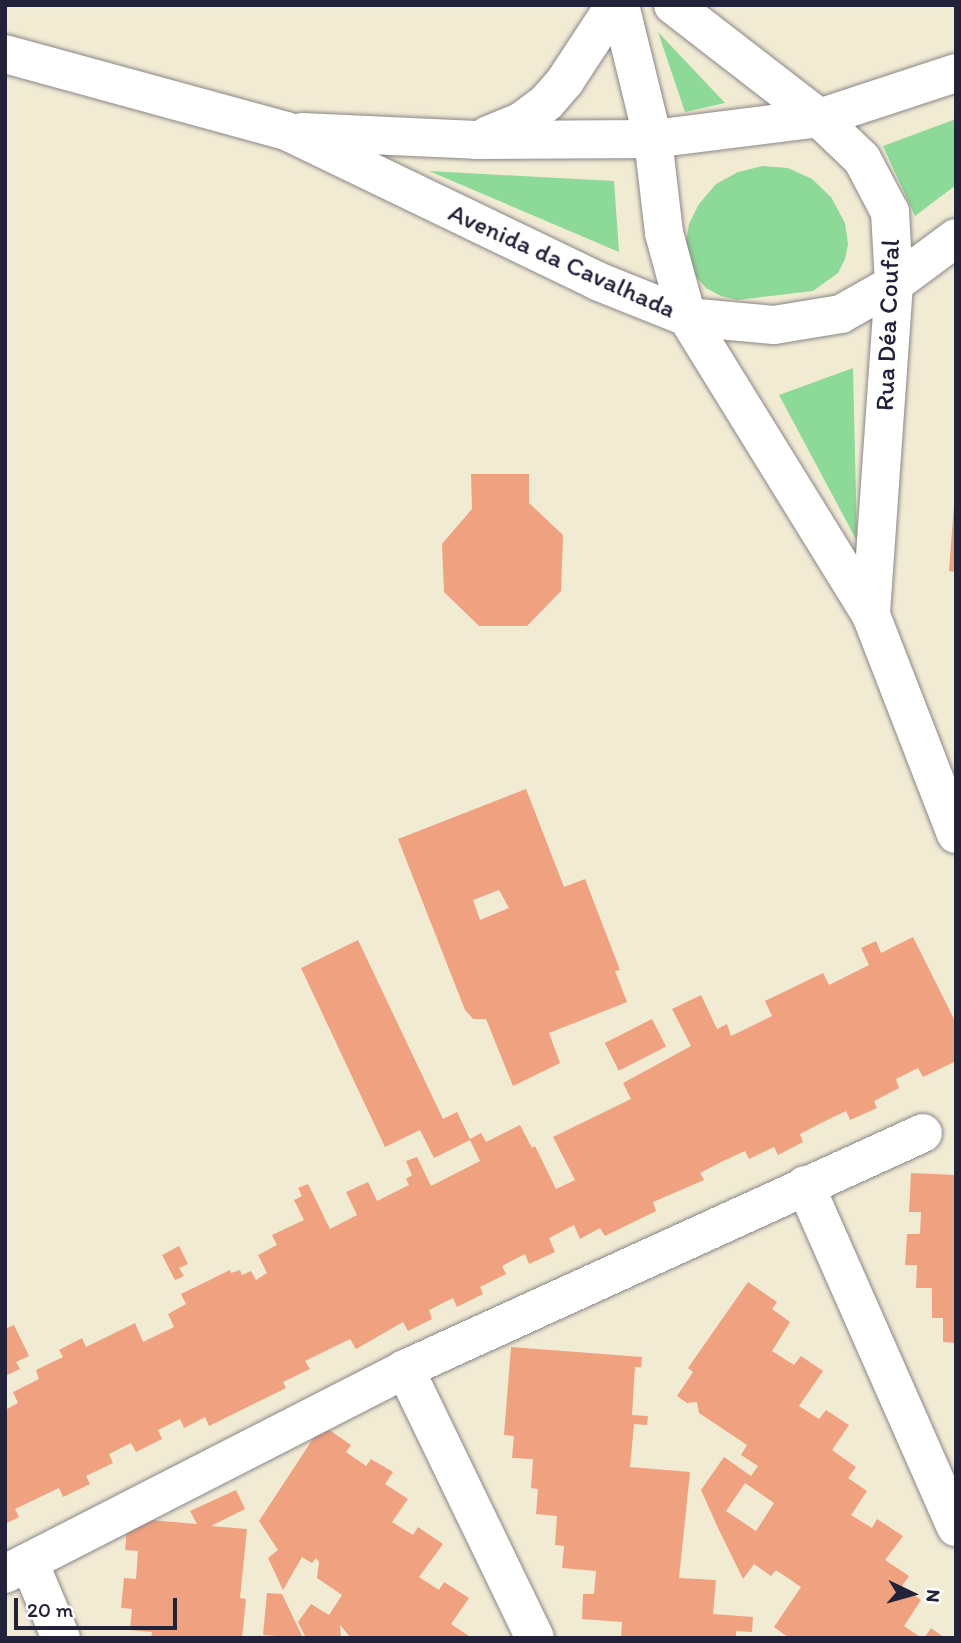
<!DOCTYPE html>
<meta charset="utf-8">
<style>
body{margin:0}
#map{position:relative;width:961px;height:1643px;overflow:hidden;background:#f2ebd4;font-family:Itim,sans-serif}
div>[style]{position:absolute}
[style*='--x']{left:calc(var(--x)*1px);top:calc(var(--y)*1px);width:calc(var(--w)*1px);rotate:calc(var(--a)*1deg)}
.green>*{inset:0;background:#8dd997}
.building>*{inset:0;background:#f0a17f;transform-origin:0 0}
.roads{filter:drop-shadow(0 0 2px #8a8688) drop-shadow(0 0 2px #8a8688)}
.street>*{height:38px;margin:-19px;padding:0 19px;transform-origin:19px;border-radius:19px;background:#fff}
.secondary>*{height:38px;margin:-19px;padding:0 19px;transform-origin:19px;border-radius:19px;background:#fff}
span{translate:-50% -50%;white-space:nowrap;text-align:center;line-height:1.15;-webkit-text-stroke:6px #fff;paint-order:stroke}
.street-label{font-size:26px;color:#22223b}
.frame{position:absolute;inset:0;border:7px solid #22223b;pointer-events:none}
.north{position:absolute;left:877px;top:1559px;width:70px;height:70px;-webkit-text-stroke:5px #fff;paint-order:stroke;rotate:95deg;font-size:19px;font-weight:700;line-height:28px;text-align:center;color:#22223b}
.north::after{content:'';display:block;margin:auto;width:24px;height:32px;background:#22223b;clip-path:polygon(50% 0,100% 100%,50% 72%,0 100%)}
.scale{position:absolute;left:14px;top:1598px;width:163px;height:32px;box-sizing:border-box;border:4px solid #22223b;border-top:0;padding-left:9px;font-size:21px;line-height:24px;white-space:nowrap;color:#22223b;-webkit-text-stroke:5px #fff;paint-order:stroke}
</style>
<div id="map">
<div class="green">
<i style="clip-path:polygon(658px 32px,725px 103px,685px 112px)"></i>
<i style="clip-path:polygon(956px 119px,956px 185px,915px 216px,883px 146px)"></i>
<i style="clip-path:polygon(763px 166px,788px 168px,812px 179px,831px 197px,845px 223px,848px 244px,845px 259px,838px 273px,813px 291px,737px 300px,721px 296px,706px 288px,695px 275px,686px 242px,689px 224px,699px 204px,716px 184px,738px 172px)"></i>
<i style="clip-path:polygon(429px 171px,614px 181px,619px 252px)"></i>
<i style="clip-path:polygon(853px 368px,857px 541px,779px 395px)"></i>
</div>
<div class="building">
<i style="clip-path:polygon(471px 474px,529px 474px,529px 503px,563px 535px,561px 591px,527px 626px,479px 626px,444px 592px,442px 544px,472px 509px)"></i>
<i style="clip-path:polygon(954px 505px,956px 505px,956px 572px,949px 571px)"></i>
<i style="clip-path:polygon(evenodd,526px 789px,564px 887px,585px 879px,620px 970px,615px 971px,627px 1002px,549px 1033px,560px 1063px,513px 1086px,486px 1019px,473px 1019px,465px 1010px,398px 839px,526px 789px,499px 890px,509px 908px,480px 920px,473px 900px,499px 890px)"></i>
<i style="clip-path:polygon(913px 937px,956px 1023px,956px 1061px,923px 1077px,918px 1068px,896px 1079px,899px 1088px,874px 1101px,877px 1108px,850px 1120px,846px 1111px,823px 1122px,800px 1134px,803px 1142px,778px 1155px,774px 1147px,749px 1159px,745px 1151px,721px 1162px,700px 1173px,704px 1180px,653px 1202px,656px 1211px,605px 1236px,600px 1228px,580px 1239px,574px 1225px,549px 1238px,555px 1252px,529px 1264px,525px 1254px,502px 1266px,506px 1274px,480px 1287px,483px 1294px,457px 1307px,453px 1298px,429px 1310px,432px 1319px,408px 1331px,403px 1322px,356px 1349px,350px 1339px,305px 1361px,310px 1369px,283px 1382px,286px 1388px,209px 1426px,205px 1417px,184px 1428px,180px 1419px,158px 1430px,162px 1439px,136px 1452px,131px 1443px,109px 1454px,113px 1463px,86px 1476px,90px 1484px,63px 1497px,59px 1488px,15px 1509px,19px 1517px,5px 1524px,5px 1410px,18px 1403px,13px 1392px,39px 1379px,36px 1370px,63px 1357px,59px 1350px,82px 1338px,86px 1347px,135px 1323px,143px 1342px,174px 1327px,168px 1314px,186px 1304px,181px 1294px,230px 1270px,231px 1273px,240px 1270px,242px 1275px,251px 1271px,256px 1280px,267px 1273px,258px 1255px,277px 1245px,272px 1235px,304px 1220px,294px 1200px,302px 1196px,298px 1188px,308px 1184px,330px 1229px,357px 1215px,346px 1192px,368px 1182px,377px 1201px,409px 1185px,406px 1179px,412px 1175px,406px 1161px,417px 1157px,431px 1186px,480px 1161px,470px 1140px,434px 1158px,420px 1130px,385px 1147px,301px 968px,358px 940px,443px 1119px,457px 1112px,470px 1139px,481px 1133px,486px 1142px,520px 1125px,532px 1148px,535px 1146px,556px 1189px,575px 1180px,553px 1137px,631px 1099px,623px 1083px,691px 1046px,672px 1009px,701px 995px,717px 1029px,727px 1024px,731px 1036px,772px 1016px,765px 1001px,823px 973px,829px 985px,869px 965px,861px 948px,876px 941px,881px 953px)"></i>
<i style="left:652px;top:1019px;width:31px;height:53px;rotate:63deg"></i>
<i style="clip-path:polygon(911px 1173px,956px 1175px,956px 1343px,943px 1342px,943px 1318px,932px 1318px,932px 1288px,916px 1288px,917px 1265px,905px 1265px,907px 1234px,920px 1234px,921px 1212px,909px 1212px)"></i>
<i style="clip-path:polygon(179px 1246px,188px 1264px,179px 1268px,184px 1276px,175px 1280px,162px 1255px)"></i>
<i style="clip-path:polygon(evenodd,748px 1282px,777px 1302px,772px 1309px,790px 1322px,772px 1351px,794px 1365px,801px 1356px,823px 1371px,799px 1406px,819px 1419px,826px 1410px,849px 1425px,832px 1450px,856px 1467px,848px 1478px,867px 1491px,851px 1515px,872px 1528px,877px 1519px,903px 1536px,885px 1560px,909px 1576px,902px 1586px,921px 1600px,904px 1626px,922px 1638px,789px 1638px,774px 1627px,801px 1587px,776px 1570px,771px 1576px,754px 1564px,743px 1579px,718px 1528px,701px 1490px,724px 1457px,751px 1476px,758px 1466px,741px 1455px,747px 1445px,699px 1413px,697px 1402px,687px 1403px,677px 1396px,693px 1372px,688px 1368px,748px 1282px,745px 1483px,774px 1503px,756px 1531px,726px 1511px,745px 1483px)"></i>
<i style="clip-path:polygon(14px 1325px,29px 1356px,16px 1362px,20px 1369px,5px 1376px,5px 1329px)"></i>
<i style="clip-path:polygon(511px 1347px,642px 1357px,641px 1367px,635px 1367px,632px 1415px,648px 1416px,647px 1425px,634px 1424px,630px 1467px,690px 1472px,679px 1578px,716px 1580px,713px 1614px,753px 1617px,752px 1632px,736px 1631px,736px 1638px,621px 1638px,622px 1622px,582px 1619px,583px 1594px,594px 1594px,596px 1571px,562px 1568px,564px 1546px,555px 1545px,557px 1516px,536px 1514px,538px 1489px,531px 1488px,533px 1459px,512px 1458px,514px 1436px,504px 1435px)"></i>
<i style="clip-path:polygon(322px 1425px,351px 1445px,346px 1452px,359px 1461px,366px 1466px,371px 1459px,393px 1472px,385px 1484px,408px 1499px,392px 1522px,413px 1535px,418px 1527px,443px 1544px,419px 1577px,439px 1590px,444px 1582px,469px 1598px,451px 1624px,472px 1638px,351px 1638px,340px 1625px,341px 1638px,306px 1638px,298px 1622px,311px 1604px,329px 1615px,342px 1595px,317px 1578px,319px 1562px,316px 1558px,312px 1563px,302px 1557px,283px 1590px,268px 1558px,278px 1550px,259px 1521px)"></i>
<i style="clip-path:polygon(236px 1490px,245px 1509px,211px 1526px,247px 1529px,240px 1598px,246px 1599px,242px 1638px,151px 1638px,152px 1632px,130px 1630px,132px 1609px,121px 1608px,124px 1578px,136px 1579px,138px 1551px,125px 1550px,128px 1518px,197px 1524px,190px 1511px)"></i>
<i style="clip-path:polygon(267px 1593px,282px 1594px,303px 1638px,263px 1635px)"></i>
<i style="clip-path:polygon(931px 1628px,945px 1638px,924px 1638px)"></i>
</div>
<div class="roads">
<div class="street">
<i style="--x:805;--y:1185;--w:374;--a:66.2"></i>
<i style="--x:29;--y:1562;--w:82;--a:67.2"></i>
<i style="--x:5;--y:1574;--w:449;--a:-27.1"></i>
<i style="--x:535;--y:1638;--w:299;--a:-115.8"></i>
<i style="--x:405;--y:1369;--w:569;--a:-24.49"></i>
</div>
<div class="secondary">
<i style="--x:620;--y:5;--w:138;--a:76.2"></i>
<i style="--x:653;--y:139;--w:95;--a:83.3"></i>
<i style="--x:664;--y:233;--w:87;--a:74.7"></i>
<i style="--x:687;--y:317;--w:350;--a:58.3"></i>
<i style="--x:871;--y:615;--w:235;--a:68.8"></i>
<i style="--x:673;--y:5;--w:185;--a:37.7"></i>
<i style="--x:819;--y:118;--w:59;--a:43.6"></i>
<i style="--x:862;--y:159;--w:60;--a:62.2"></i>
<i style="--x:890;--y:212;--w:72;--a:86.8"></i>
<i style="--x:894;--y:284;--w:332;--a:94"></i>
<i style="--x:5;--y:54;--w:291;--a:15.3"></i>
<i style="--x:286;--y:131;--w:345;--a:25.7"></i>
<i style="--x:597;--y:281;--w:97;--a:21.8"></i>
<i style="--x:687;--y:317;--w:87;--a:5.3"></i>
<i style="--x:774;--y:325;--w:68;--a:-9.3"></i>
<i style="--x:841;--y:314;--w:61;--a:-29.5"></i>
<i style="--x:894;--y:284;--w:77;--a:-36.6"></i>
<i style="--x:302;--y:132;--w:174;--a:2.6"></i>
<i style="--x:476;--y:140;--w:177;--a:-0.3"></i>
<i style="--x:653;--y:139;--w:167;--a:-7.2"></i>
<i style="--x:819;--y:118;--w:144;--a:-18.2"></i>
<i style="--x:488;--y:135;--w:37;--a:-22"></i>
<i style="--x:522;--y:121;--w:31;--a:-37"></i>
<i style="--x:547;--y:102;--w:28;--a:-49"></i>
<i style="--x:565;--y:81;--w:91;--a:-56.7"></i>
</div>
</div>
<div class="street-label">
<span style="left:562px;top:261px;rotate:24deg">Avenida da Cavalhada</span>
<span style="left:888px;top:325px;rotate:-88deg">Rua Déa Coufal</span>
</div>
<div class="frame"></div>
<div class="north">N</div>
<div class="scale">20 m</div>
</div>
